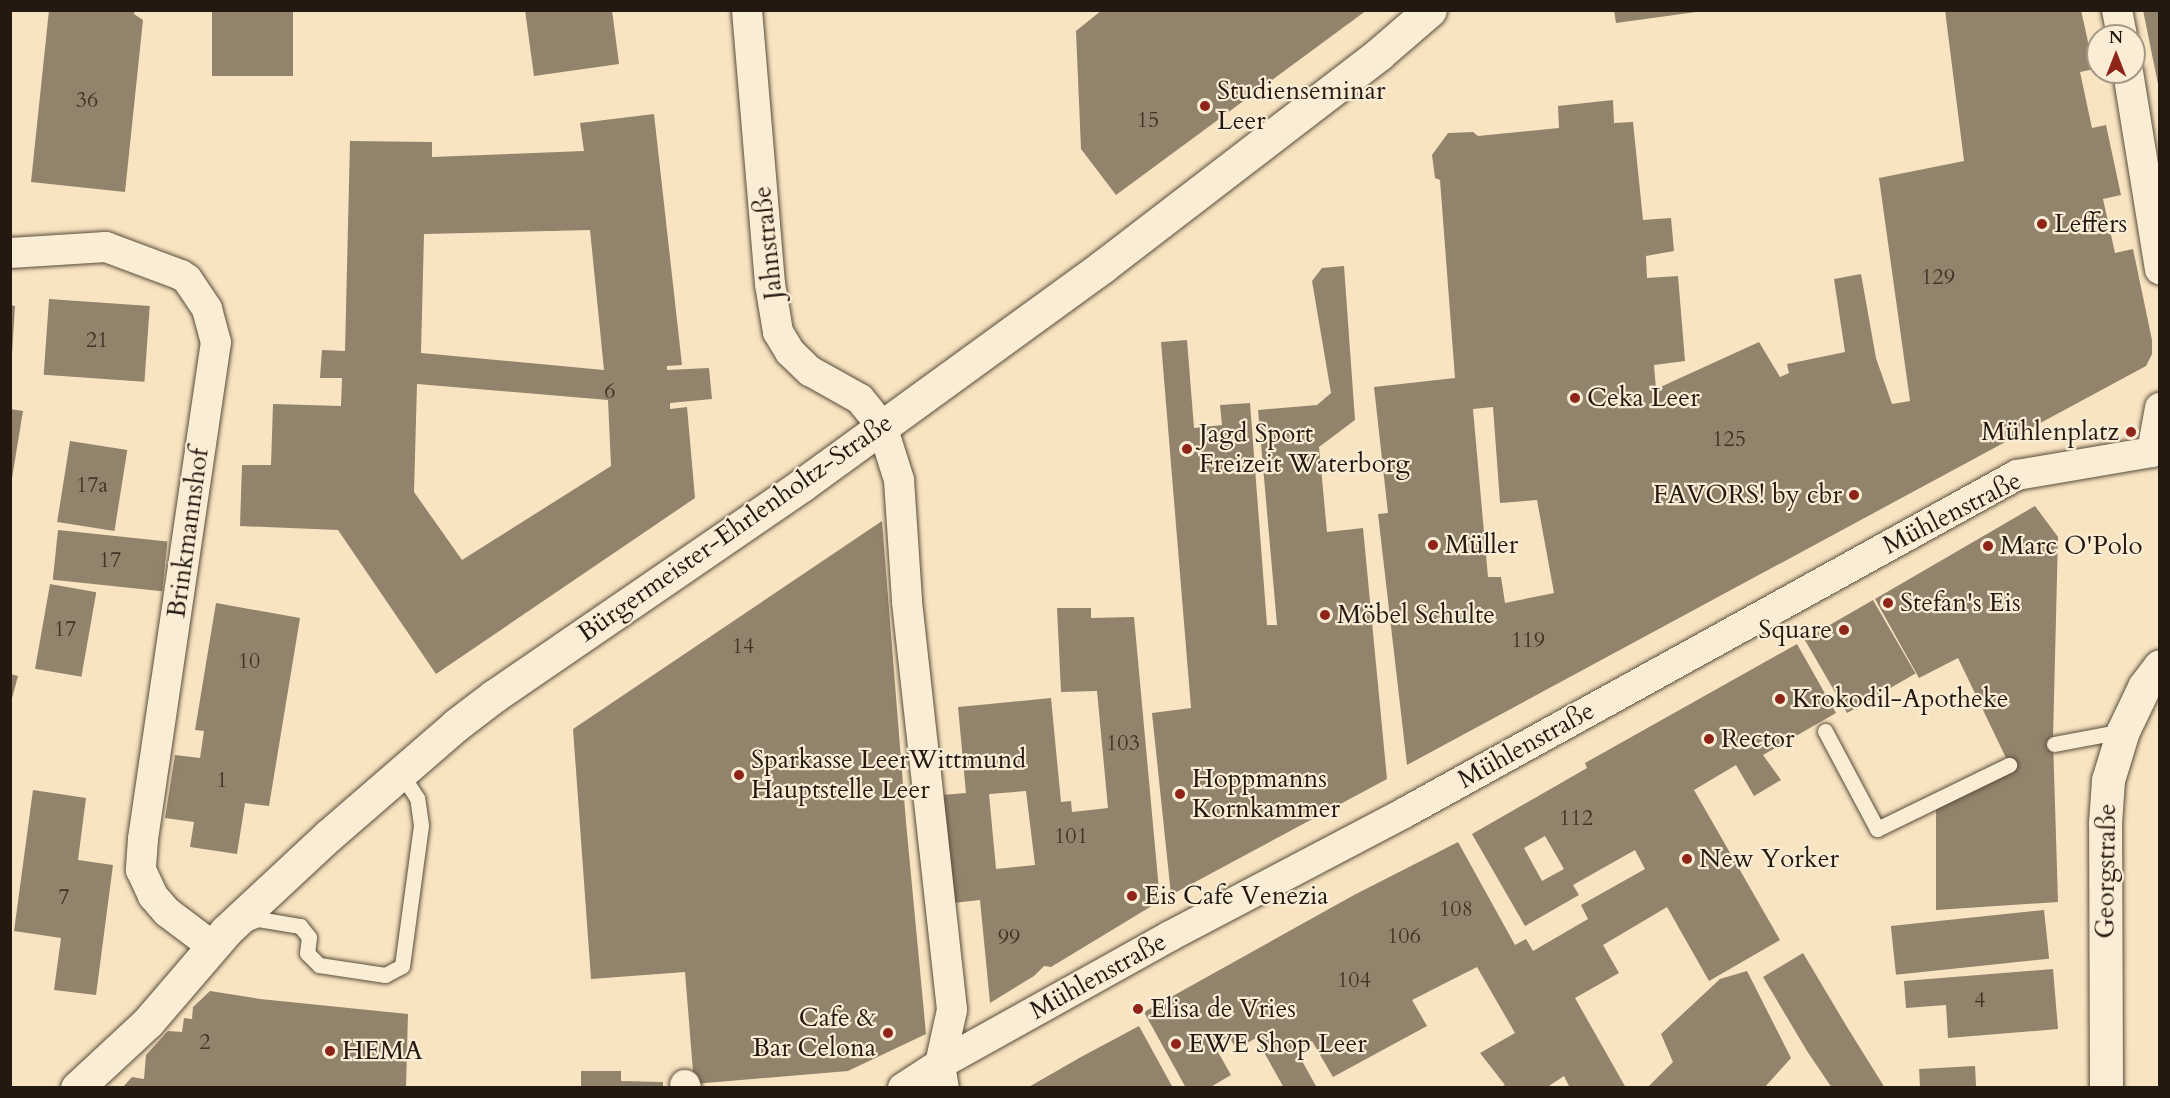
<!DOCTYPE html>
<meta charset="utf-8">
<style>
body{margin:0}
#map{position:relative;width:2170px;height:1098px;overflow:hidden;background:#f8e4c0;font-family:Cardo,serif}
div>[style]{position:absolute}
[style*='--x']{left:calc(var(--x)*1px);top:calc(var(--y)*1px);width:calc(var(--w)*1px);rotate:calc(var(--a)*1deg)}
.building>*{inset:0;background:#92836c;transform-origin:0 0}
.roads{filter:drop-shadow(0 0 2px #594c3c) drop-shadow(0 0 2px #594c3c)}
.lane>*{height:15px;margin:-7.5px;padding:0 7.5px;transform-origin:7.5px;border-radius:7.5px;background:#faedd6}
.street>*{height:30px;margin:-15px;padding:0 15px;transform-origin:15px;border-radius:15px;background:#faedd6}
.secondary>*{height:33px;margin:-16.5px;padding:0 16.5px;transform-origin:16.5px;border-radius:16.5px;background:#faedd6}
.dots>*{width:16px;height:16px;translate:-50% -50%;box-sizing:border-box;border:3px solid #faedd6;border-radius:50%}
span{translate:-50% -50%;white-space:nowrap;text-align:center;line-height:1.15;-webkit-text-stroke:4.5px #faedd6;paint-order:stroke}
.number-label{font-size:22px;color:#403427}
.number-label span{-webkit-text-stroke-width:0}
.poi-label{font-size:26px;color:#241910}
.left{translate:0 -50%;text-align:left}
.right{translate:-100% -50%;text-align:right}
.street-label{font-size:26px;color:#241910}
.frame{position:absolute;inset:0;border:12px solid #241910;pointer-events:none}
.north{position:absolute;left:2086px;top:24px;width:60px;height:60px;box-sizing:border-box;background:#faedd6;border:2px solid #a49887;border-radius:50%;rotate:0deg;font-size:16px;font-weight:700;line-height:24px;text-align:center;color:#241910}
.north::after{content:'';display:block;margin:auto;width:21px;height:27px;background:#8f2418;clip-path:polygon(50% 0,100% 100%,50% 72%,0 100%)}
</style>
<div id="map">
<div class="building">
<i style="clip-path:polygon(49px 10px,135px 10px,134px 14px,143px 20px,125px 192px,31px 182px)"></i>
<i style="left:212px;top:10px;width:81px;height:66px"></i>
<i style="clip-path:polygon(525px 10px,612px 10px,619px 64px,534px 76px)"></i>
<i style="clip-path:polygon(1102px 10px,1367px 10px,1116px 195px,1081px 149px,1076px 31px)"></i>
<i style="clip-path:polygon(1614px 10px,1696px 10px,1696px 12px,1616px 23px)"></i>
<i style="clip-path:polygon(evenodd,1945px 10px,2081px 10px,2094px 69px,2080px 72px,2092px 128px,2106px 125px,2121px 195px,2103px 199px,2115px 253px,2133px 249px,2152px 340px,2152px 354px,2146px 366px,1407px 765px,1378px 514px,1388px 513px,1374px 387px,1455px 378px,1440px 180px,1435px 178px,1432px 155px,1448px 133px,1473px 132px,1478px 136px,1559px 128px,1558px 106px,1613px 100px,1614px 123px,1633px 122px,1643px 220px,1671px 218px,1674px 251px,1646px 256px,1647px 278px,1678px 276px,1685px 361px,1654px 365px,1656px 389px,1759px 342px,1780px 377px,1789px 373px,1787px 364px,1845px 352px,1834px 279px,1861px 274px,1876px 358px,1892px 404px,1910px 401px,1879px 178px,1964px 161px,1945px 10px,1493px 407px,1500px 503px,1537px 500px,1554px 593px,1505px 603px,1501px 577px,1488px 577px,1473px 409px,1493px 407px)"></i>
<i style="clip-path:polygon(2143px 10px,2160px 10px,2160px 84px,2158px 84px)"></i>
<i style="clip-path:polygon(evenodd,654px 114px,682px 365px,667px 366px,667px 370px,709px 368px,712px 399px,670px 403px,670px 409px,687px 407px,695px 498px,436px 674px,338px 530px,240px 526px,242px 465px,271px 465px,273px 404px,341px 406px,342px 378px,320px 378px,322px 350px,345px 351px,350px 141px,432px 142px,432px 157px,584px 151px,580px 123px,654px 114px,590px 230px,604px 370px,421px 353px,424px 234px,590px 230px,654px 114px,417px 384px,608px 400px,611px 466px,462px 560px,414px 492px,417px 384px)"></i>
<i style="clip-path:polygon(1344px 266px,1355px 420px,1319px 447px,1327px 532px,1363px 528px,1387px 779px,1171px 895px,1152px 713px,1191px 708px,1161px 342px,1187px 340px,1194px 428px,1222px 425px,1220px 405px,1250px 403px,1267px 625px,1277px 625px,1258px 410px,1317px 405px,1331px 393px,1312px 281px,1322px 268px)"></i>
<i style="left:49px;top:299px;width:101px;height:76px;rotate:4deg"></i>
<i style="clip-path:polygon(10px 305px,15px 306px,12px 354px,10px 354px)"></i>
<i style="clip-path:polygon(10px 409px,23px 411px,12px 478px,10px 478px)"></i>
<i style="left:70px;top:441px;width:58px;height:82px;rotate:9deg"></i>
<i style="clip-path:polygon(2035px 506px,2058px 537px,2053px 739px,2058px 902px,1936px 910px,1936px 808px,2008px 762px,1958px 658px,1919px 678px,1875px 599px)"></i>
<i style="clip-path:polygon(882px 521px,906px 822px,926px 1034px,848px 1071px,694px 1084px,685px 972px,591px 979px,573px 729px)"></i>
<i style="left:58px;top:530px;width:110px;height:50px;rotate:6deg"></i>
<i style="left:50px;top:584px;width:47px;height:86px;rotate:10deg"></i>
<i style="left:1873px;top:600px;width:85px;height:79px;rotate:60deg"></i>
<i style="clip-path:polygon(216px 603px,300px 618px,269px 806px,245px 803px,237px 854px,190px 847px,194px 822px,165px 818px,175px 755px,200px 758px,204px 731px,195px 730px)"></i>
<i style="clip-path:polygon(evenodd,1057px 608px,1091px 608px,1091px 618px,1134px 617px,1160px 901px,1051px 967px,1044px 966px,1034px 976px,990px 1003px,980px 900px,953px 903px,942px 795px,966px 793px,958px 707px,1051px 698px,1061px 802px,1071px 801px,1072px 812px,1108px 808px,1097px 691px,1061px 692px,1057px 608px,1026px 791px,1035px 865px,996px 869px,989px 794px,1026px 791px)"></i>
<i style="clip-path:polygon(evenodd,1797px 644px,1836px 713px,1763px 755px,1781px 780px,1754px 796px,1736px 765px,1694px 790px,1780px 940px,1709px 981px,1667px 907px,1603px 945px,1619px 973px,1575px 998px,1626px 1088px,1570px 1088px,1564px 1076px,1546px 1088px,1498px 1088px,1505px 1085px,1480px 1053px,1515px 1033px,1477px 967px,1412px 1000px,1427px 1026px,1333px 1077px,1312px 1041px,1296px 1050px,1317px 1088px,1284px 1088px,1256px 1038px,1236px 1049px,1229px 1036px,1214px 1045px,1231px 1075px,1209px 1088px,1186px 1088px,1144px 1012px,1354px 895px,1458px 842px,1515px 945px,1526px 939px,1533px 951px,1588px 919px,1581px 905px,1645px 869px,1635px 850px,1573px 885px,1579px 895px,1525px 926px,1472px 834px,1587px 768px,1585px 763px,1797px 644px,1545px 836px,1564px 869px,1542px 881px,1524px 848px,1545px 836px)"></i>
<i style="clip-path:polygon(10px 674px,18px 676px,11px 702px,10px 702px)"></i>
<i style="clip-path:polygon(33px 790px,86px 798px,78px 860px,113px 865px,96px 995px,54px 990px,61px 938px,14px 931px)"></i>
<i style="left:2044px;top:910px;width:49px;height:154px;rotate:84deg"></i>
<i style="clip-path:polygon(1803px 953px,1847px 1027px,1885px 1088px,1832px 1088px,1807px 1051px,1763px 977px)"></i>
<i style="clip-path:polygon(2053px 969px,2058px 1029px,1948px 1038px,1946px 1005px,1906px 1008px,1904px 981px)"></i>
<i style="clip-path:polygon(1747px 971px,1791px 1058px,1764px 1088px,1647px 1088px,1673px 1062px,1661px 1034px,1720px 979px)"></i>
<i style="clip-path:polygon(210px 991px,260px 999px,408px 1014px,406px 1088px,122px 1088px,132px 1077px,144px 1079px,146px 1055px,168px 1031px,182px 1032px,184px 1018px,192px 1019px,193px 1007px)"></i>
<i style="clip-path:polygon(1139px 1026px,1173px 1088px,1027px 1088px,1081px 1057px)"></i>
<i style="left:1975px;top:1066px;width:22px;height:56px;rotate:87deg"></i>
<i style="clip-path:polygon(581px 1071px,621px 1071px,621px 1081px,663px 1082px,663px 1088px,581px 1088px)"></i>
</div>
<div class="roads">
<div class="lane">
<i style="--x:1825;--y:731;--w:111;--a:62"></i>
<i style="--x:1877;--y:829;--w:147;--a:-25.9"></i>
<i style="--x:2054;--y:744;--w:70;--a:-10.7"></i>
<i style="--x:243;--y:925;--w:16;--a:-22"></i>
<i style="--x:258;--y:919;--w:43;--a:9.5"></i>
<i style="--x:300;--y:926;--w:14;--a:51"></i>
<i style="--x:309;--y:937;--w:16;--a:97"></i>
<i style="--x:307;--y:953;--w:17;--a:45"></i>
<i style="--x:319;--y:965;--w:67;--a:8.6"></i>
<i style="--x:385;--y:975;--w:19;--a:-28"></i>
<i style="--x:402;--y:966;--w:142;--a:-82.3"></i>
<i style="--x:421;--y:825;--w:27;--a:-98"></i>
<i style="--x:417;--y:798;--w:31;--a:-123"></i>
</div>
<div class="street">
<i style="--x:747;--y:10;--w:275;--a:85.2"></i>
<i style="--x:770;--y:284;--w:49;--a:80.5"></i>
<i style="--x:778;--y:332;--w:23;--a:59"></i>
<i style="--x:790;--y:352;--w:28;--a:44"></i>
<i style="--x:810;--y:371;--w:57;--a:29.2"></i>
<i style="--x:860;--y:399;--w:35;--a:51"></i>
<i style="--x:882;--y:426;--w:57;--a:72.5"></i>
<i style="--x:899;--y:480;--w:122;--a:86.2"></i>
<i style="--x:907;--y:602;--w:410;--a:83.7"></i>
<i style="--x:952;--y:1010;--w:55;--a:102.5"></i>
<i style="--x:940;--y:1064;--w:24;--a:81"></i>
<i style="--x:2117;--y:10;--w:26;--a:79"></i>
<i style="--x:2128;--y:72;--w:200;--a:80.8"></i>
<i style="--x:10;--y:253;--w:96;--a:-3.6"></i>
<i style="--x:106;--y:247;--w:80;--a:20.5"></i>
<i style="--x:181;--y:275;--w:7;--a:34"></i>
<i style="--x:187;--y:279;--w:36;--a:56"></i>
<i style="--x:207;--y:309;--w:34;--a:75"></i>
<i style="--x:216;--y:342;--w:502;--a:98.36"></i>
<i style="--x:143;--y:839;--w:31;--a:94"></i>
<i style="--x:141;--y:870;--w:29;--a:65"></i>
<i style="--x:153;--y:896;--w:21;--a:49"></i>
<i style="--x:167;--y:912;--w:56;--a:37.1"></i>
<i style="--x:2152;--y:452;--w:45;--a:-79.7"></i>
<i style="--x:685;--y:1085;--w:3;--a:72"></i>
<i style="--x:903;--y:1088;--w:44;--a:-33"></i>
<i style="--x:940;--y:1064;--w:263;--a:-29.1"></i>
<i style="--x:1170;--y:936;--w:264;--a:-27.7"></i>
<i style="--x:1404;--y:813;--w:700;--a:-28.87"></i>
<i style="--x:2017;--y:475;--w:137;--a:-9.7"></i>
<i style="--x:2152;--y:452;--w:14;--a:-54"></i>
</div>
<div class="secondary">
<i style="--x:77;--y:1088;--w:97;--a:-42.9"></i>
<i style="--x:148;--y:1022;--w:120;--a:-49.4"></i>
<i style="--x:226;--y:931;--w:139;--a:-43"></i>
<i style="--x:328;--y:836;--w:169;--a:-40.9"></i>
<i style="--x:456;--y:725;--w:48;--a:-37.3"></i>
<i style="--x:494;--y:696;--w:373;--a:-34.4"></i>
<i style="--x:802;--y:485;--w:372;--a:-36"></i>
<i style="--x:1103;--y:266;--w:348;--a:-37.5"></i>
<i style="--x:1379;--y:54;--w:67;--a:-40.8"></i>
<i style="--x:2106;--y:1088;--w:265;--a:-90.2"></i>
<i style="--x:2105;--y:823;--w:43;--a:-86"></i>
<i style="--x:2108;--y:780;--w:51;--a:-73"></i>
<i style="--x:2123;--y:731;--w:49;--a:-64.5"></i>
<i style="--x:2144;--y:687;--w:26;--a:-53"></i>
</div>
</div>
<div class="dots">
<i style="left:1205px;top:106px;background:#8f2418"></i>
<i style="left:2042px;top:224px;background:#8f2418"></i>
<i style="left:1575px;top:398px;background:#8f2418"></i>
<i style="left:2131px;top:432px;background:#8f2418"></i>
<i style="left:1187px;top:449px;background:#8f2418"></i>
<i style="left:1854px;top:495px;background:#8f2418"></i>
<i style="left:1433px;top:545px;background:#8f2418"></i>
<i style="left:1988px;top:546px;background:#8f2418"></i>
<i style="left:1888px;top:603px;background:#8f2418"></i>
<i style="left:1325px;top:615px;background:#8f2418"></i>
<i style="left:1844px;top:630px;background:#8f2418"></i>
<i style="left:1780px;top:699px;background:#8f2418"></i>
<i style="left:1709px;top:739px;background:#8f2418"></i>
<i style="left:739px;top:775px;background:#8f2418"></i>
<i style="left:1180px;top:794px;background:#8f2418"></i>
<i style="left:1687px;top:859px;background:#8f2418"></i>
<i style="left:1132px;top:896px;background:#8f2418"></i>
<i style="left:1138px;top:1009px;background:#8f2418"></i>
<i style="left:888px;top:1033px;background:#8f2418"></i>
<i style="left:1176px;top:1044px;background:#8f2418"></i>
<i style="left:330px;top:1051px;background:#8f2418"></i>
</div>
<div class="number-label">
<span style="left:87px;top:101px">36</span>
<span style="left:1148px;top:121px">15</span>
<span style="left:1938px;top:278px">129</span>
<span style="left:97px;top:341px">21</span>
<span style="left:610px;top:392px">6</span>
<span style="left:1729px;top:440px">125</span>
<span style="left:92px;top:486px">17a</span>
<span style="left:110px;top:561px">17</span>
<span style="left:65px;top:630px">17</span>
<span style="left:1528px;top:641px">119</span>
<span style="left:743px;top:647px">14</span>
<span style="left:249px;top:662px">10</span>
<span style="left:1123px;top:744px">103</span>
<span style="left:222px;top:781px">1</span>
<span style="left:1576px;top:819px">112</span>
<span style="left:1071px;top:837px">101</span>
<span style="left:64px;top:898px">7</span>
<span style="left:1456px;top:910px">108</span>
<span style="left:1404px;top:937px">106</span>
<span style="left:1009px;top:938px">99</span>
<span style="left:1354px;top:981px">104</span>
<span style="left:1980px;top:1001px">4</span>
<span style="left:205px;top:1043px">2</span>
</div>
<div class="poi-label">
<span class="left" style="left:1217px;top:106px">Studienseminar<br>Leer</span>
<span class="left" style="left:2054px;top:224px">Leffers</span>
<span class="left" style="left:1587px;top:398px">Ceka Leer</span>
<span class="right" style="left:2119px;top:432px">Mühlenplatz</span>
<span class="left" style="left:1199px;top:449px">Jagd Sport<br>Freizeit Waterborg</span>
<span class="right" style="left:1842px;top:495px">FAVORS! by cbr</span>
<span class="left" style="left:1445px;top:545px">Müller</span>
<span class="left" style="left:2000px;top:546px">Marc O'Polo</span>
<span class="left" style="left:1900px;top:603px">Stefan's Eis</span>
<span class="left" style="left:1337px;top:615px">Möbel Schulte</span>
<span class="right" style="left:1832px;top:630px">Square</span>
<span class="left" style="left:1792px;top:699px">Krokodil-Apotheke</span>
<span class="left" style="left:1721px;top:739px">Rector</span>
<span class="left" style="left:751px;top:775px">Sparkasse LeerWittmund<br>Hauptstelle Leer</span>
<span class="left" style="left:1192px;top:794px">Hoppmanns<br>Kornkammer</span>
<span class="left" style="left:1699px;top:859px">New Yorker</span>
<span class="left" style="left:1144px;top:896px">Eis Cafe Venezia</span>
<span class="left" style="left:1150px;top:1009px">Elisa de Vries</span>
<span class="right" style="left:876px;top:1033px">Cafe &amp;<br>Bar Celona</span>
<span class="left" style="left:1188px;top:1044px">EWE Shop Leer</span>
<span class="left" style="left:342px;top:1051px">HEMA</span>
</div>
<div class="street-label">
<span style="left:768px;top:243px;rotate:-96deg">Jahnstraße</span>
<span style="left:1952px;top:513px;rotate:-27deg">Mühlenstraße</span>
<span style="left:735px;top:528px;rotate:-35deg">Bürgermeister-Ehrlenholtz-Straße</span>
<span style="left:188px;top:533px;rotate:-82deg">Brinkmannshof</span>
<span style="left:1526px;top:745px;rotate:-29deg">Mühlenstraße</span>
<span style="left:2106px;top:871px;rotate:-89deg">Georgstraße</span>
<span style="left:1098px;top:976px;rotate:-29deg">Mühlenstraße</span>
</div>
<div class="frame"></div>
<div class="north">N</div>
</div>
